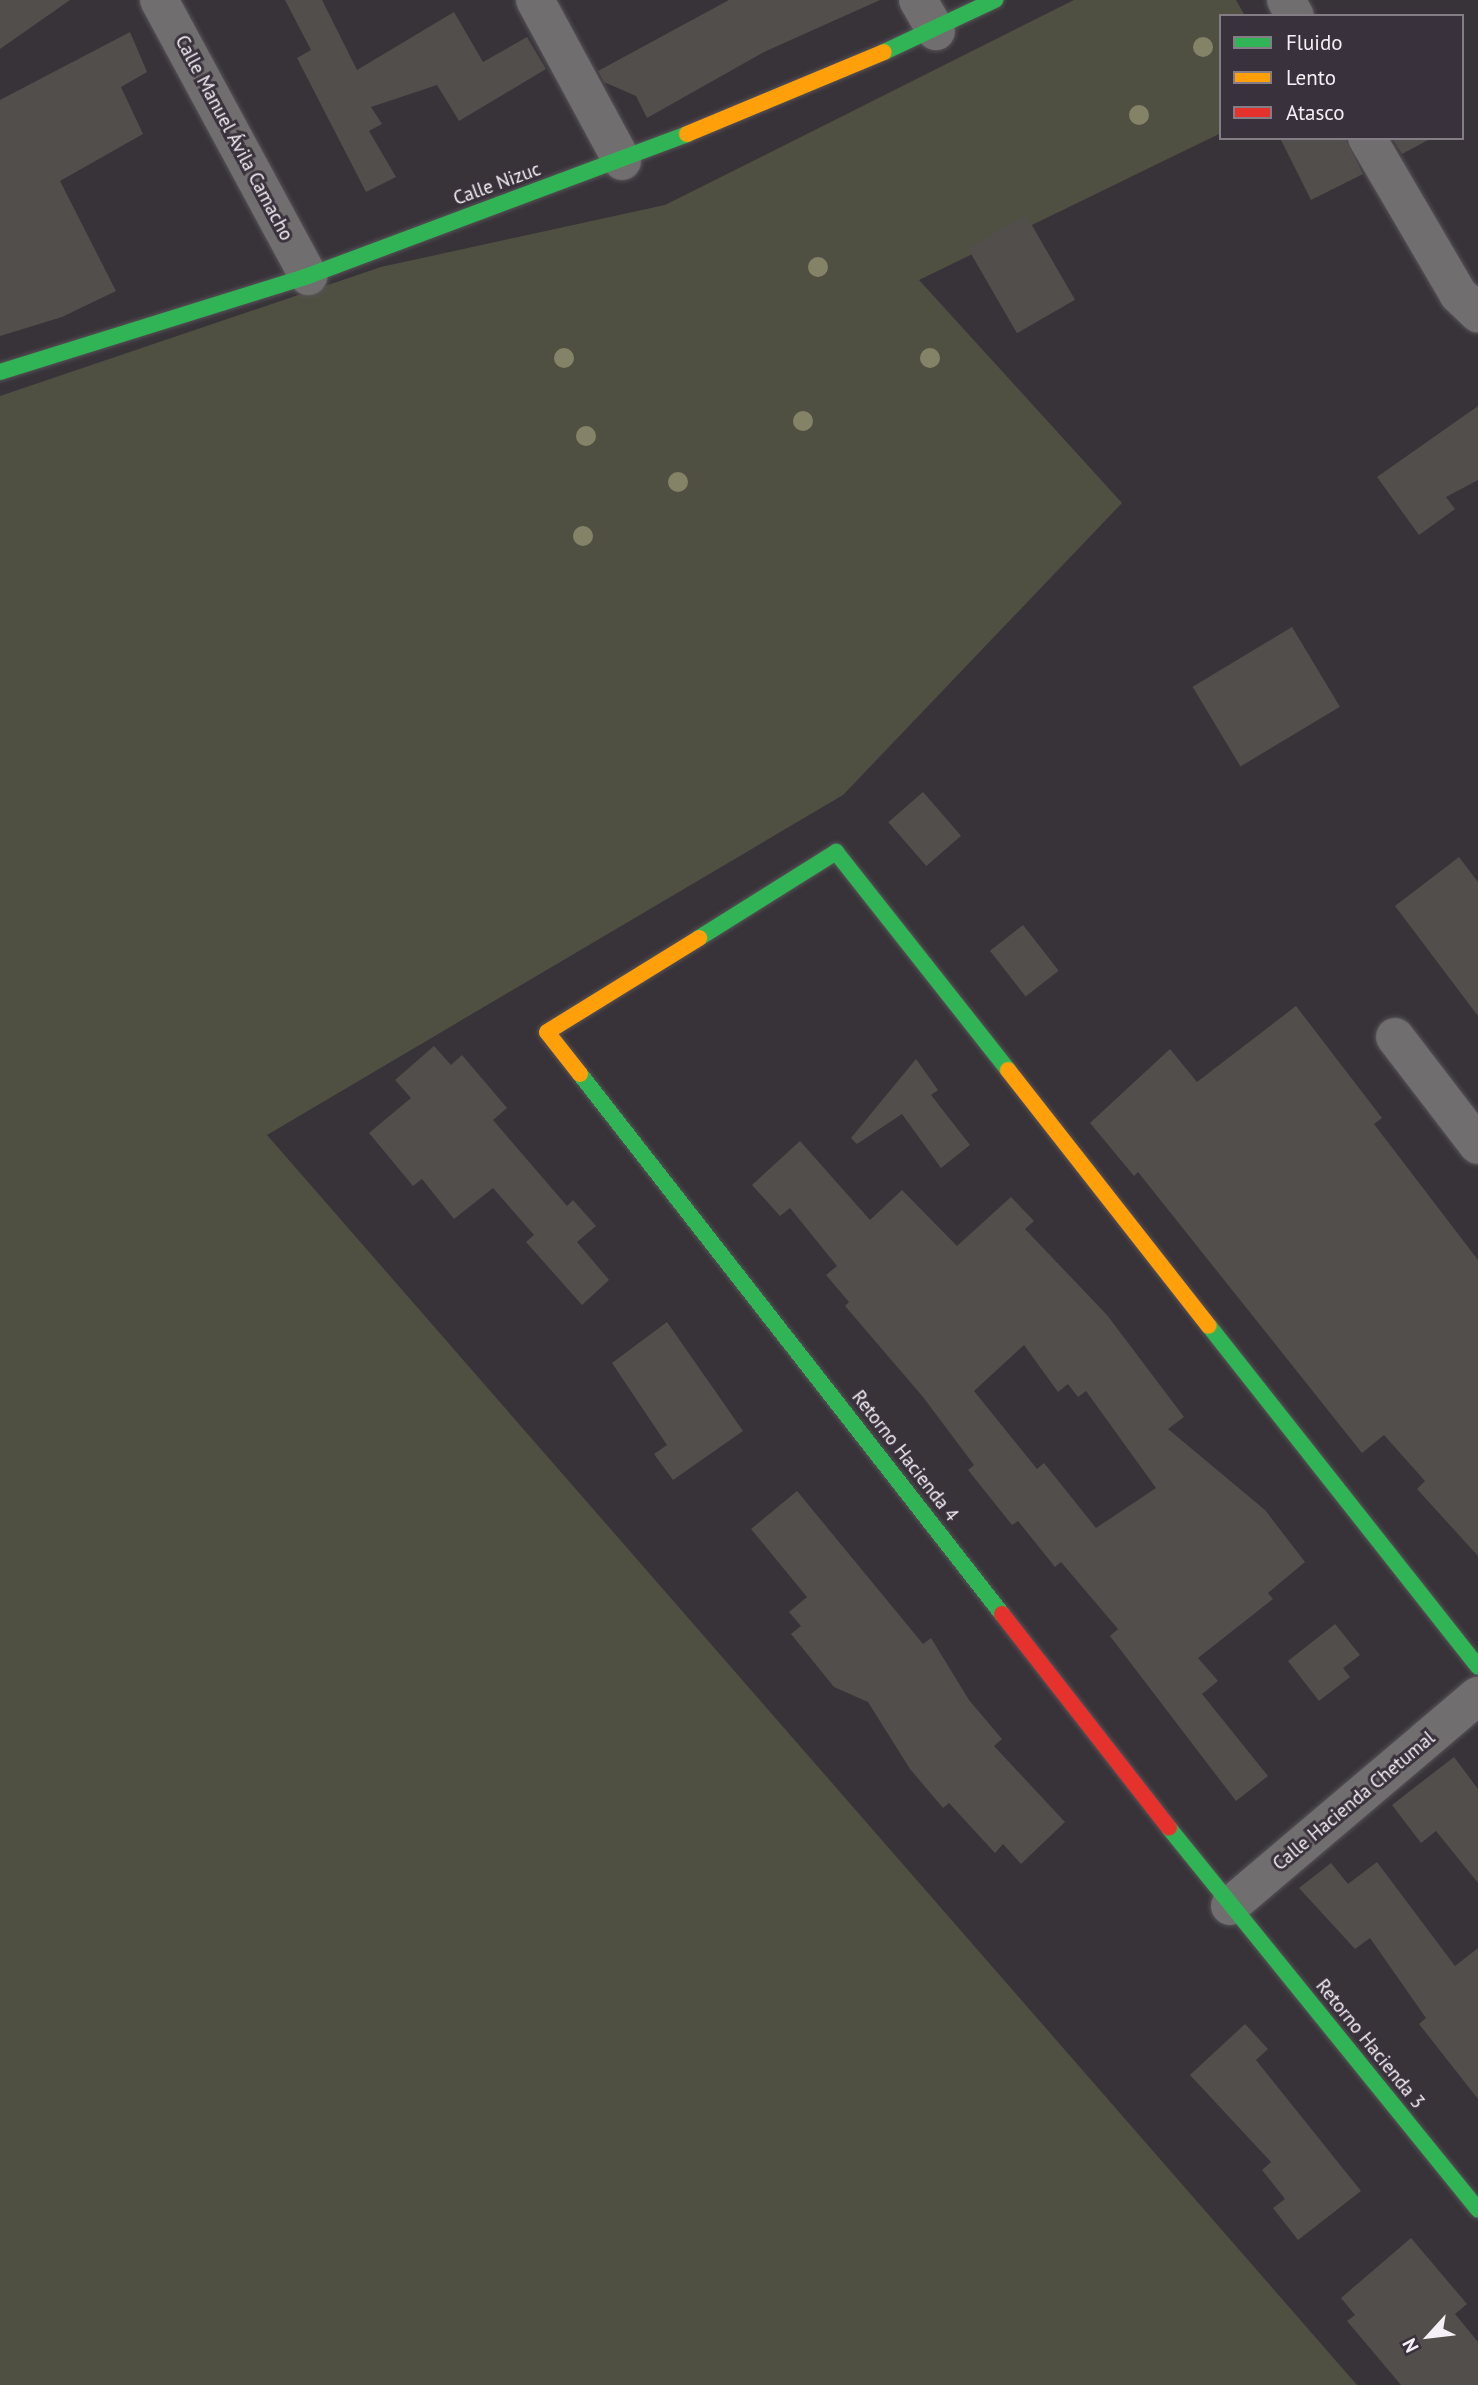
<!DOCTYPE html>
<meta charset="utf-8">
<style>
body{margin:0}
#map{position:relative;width:1478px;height:2385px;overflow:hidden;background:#383339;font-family:"PT Sans",sans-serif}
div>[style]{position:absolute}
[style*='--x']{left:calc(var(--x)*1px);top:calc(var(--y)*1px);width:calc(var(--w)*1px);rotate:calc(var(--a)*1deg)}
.green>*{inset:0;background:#505042}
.building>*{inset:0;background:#524e4b;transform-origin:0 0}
.roads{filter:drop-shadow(0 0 2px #555256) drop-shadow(0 0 2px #555256)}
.street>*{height:38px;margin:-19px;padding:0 19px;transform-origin:19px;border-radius:19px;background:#716e6f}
.fast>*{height:16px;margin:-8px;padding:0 8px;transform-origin:8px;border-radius:8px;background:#30b455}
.slow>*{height:16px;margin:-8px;padding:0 8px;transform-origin:8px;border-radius:8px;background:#ff9f0a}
.jam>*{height:16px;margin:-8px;padding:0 8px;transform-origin:8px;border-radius:8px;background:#e5322d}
.trees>*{width:20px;height:20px;margin:-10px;border-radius:50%;background:#848367}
span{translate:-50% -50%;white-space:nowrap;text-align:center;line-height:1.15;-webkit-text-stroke:6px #39313b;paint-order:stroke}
.street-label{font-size:19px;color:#f4f0f6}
.legend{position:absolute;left:1219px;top:14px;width:245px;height:126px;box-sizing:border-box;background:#39313b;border:2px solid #847d86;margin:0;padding:9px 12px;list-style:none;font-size:21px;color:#f4f0f6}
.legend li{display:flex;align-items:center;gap:14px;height:35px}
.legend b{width:35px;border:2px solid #847d86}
.north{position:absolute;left:1394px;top:2301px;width:70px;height:70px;-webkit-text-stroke:5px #39313b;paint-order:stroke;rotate:243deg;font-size:19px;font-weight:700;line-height:28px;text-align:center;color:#f4f0f6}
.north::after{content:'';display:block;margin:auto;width:24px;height:32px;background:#f4f0f6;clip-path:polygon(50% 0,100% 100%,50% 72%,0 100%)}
</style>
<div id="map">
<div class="green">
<i style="clip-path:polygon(1074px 0,1236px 0,1245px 16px,1221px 16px,1221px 133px,919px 280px,1122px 503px,843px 795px,267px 1135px,1357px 2385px,0 2385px,0 396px,381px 267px,665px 205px)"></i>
</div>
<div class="building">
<i style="clip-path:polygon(0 0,70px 0,0 49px)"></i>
<i style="clip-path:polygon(285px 0,322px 0,357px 70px,454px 12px,483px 62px,527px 37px,546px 69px,459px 121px,437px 85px,371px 107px,382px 124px,369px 131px,396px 177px,366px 192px,297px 58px,311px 50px)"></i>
<i style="clip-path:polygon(729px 0,880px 0,764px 52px,647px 118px,636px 96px,604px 82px,598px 71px)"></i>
<i style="clip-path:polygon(130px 32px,147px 72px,121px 87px,143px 134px,60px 181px,116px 291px,62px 317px,0 336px,0 100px)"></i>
<i style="clip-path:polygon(1280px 138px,1345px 138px,1363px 174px,1311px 200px)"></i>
<i style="clip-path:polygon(1392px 138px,1432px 138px,1402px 154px)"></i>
<i style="left:1026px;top:215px;width:98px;height:67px;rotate:60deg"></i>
<i style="clip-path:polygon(1478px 406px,1478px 480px,1446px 497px,1455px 509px,1419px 535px,1377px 477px)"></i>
<i style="left:1292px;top:627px;width:93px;height:116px;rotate:59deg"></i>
<i style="left:923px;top:792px;width:58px;height:46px;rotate:49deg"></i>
<i style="clip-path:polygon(1459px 857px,1478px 882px,1478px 1016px,1395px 906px)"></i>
<i style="left:1023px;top:925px;width:58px;height:42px;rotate:52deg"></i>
<i style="clip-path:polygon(1296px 1006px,1382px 1118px,1374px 1124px,1478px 1260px,1478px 1556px,1417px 1489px,1425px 1481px,1384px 1435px,1362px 1453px,1138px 1172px,1134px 1176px,1090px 1123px,1170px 1049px,1197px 1082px)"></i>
<i style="clip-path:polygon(434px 1046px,451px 1065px,462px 1055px,507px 1108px,493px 1120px,567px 1206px,573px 1200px,596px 1226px,577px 1242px,609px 1280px,582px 1305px,526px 1242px,534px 1235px,493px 1188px,454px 1219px,422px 1179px,413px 1186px,369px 1133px,411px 1098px,395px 1080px)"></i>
<i style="clip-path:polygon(916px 1059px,938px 1090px,931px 1095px,970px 1145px,941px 1168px,902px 1114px,857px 1144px,851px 1138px)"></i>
<i style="clip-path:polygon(evenodd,800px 1141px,870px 1220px,902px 1190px,957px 1246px,1011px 1197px,1034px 1221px,1025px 1229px,1107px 1315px,1184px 1417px,1168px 1429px,1265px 1510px,1305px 1562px,1268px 1593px,1273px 1599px,1198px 1658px,1218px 1681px,1202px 1694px,1268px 1776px,1236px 1801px,1110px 1636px,1118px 1629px,1061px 1562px,1055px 1567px,1018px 1521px,1012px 1525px,968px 1470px,974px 1465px,923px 1397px,845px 1306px,849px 1302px,826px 1275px,837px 1266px,790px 1208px,780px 1216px,752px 1185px,800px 1141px,1024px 1345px,1058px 1392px,1068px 1384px,1078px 1397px,1086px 1391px,1156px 1488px,1096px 1528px,1044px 1463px,1037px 1469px,974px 1391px,1024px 1345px)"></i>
<i style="clip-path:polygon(667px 1322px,743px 1431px,673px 1480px,654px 1454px,667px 1445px,612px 1363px)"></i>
<i style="clip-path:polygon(797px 1491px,923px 1644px,931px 1638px,969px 1700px,1002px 1739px,994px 1746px,1065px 1822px,1021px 1864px,1003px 1844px,995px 1853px,949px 1803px,943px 1808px,910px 1769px,868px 1702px,834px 1687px,791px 1634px,801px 1626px,789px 1612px,807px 1597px,751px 1529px)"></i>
<i style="clip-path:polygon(1335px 1624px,1360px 1655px,1343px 1668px,1350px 1677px,1319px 1701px,1288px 1661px)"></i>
<i style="clip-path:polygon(1454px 1757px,1478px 1789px,1478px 1883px,1436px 1831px,1421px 1843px,1392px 1805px)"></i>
<i style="clip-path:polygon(1377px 1862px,1455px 1966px,1478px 1948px,1478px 2099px,1419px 2024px,1426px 2018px,1370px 1938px,1355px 1949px,1299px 1888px,1331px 1863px,1348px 1884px)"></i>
<i style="clip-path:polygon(1245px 2024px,1268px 2049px,1256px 2060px,1361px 2191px,1298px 2240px,1273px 2208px,1285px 2199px,1262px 2170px,1271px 2162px,1190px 2075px)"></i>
<i style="clip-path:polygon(1411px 2238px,1467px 2304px,1455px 2314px,1478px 2342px,1478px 2385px,1401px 2385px,1347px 2321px,1355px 2315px,1341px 2298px)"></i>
</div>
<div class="roads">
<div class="street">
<i style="--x:159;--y:0;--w:314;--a:61.6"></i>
<i style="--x:535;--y:0;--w:183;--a:61.6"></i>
<i style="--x:918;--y:0;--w:36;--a:60"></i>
<i style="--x:1286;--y:0;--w:18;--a:61"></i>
<i style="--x:1367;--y:138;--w:181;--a:59.7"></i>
<i style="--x:1458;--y:294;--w:28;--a:44"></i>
<i style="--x:1395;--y:1037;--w:136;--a:52.5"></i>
<i style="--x:1230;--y:1906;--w:325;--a:-40.3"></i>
</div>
<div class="fast">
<i style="--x:884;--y:52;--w:123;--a:-25.1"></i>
<i style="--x:0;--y:372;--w:323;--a:-17.3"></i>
<i style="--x:308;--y:276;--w:405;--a:-20.5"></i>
<i style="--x:699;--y:938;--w:162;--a:-32.1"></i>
<i style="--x:836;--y:852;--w:278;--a:51.7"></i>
<i style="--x:580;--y:1074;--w:685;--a:51.99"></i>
<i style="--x:1209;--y:1326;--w:434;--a:51.7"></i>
<i style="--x:1169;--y:1828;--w:491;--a:51"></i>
</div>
<div class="slow">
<i style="--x:687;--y:134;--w:213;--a:-22.6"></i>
<i style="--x:1008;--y:1070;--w:325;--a:51.9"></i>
<i style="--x:580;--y:1074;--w:53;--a:-128.2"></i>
<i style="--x:547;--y:1032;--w:179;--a:-31.7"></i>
</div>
<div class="jam">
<i style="--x:1002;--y:1614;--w:271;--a:52"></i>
</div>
</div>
<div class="trees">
<i style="left:1203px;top:47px"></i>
<i style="left:1139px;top:115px"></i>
<i style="left:818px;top:267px"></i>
<i style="left:564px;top:358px"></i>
<i style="left:930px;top:358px"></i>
<i style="left:803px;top:421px"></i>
<i style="left:586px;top:436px"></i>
<i style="left:678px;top:482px"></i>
<i style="left:583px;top:536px"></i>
</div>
<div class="street-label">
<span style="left:234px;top:138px;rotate:62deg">Calle Manuel Ávila Camacho</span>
<span style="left:497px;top:184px;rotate:-20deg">Calle Nizuc</span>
<span style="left:905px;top:1456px;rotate:52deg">Retorno Hacienda 4</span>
<span style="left:1354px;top:1801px;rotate:-40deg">Calle Hacienda Chetumal</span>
<span style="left:1370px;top:2044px;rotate:51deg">Retorno Hacienda 3</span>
</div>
<ul class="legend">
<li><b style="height:9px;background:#30b455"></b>Fluido</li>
<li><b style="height:9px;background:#ff9f0a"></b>Lento</li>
<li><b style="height:9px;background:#e5322d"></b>Atasco</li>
</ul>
<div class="north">N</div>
</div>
